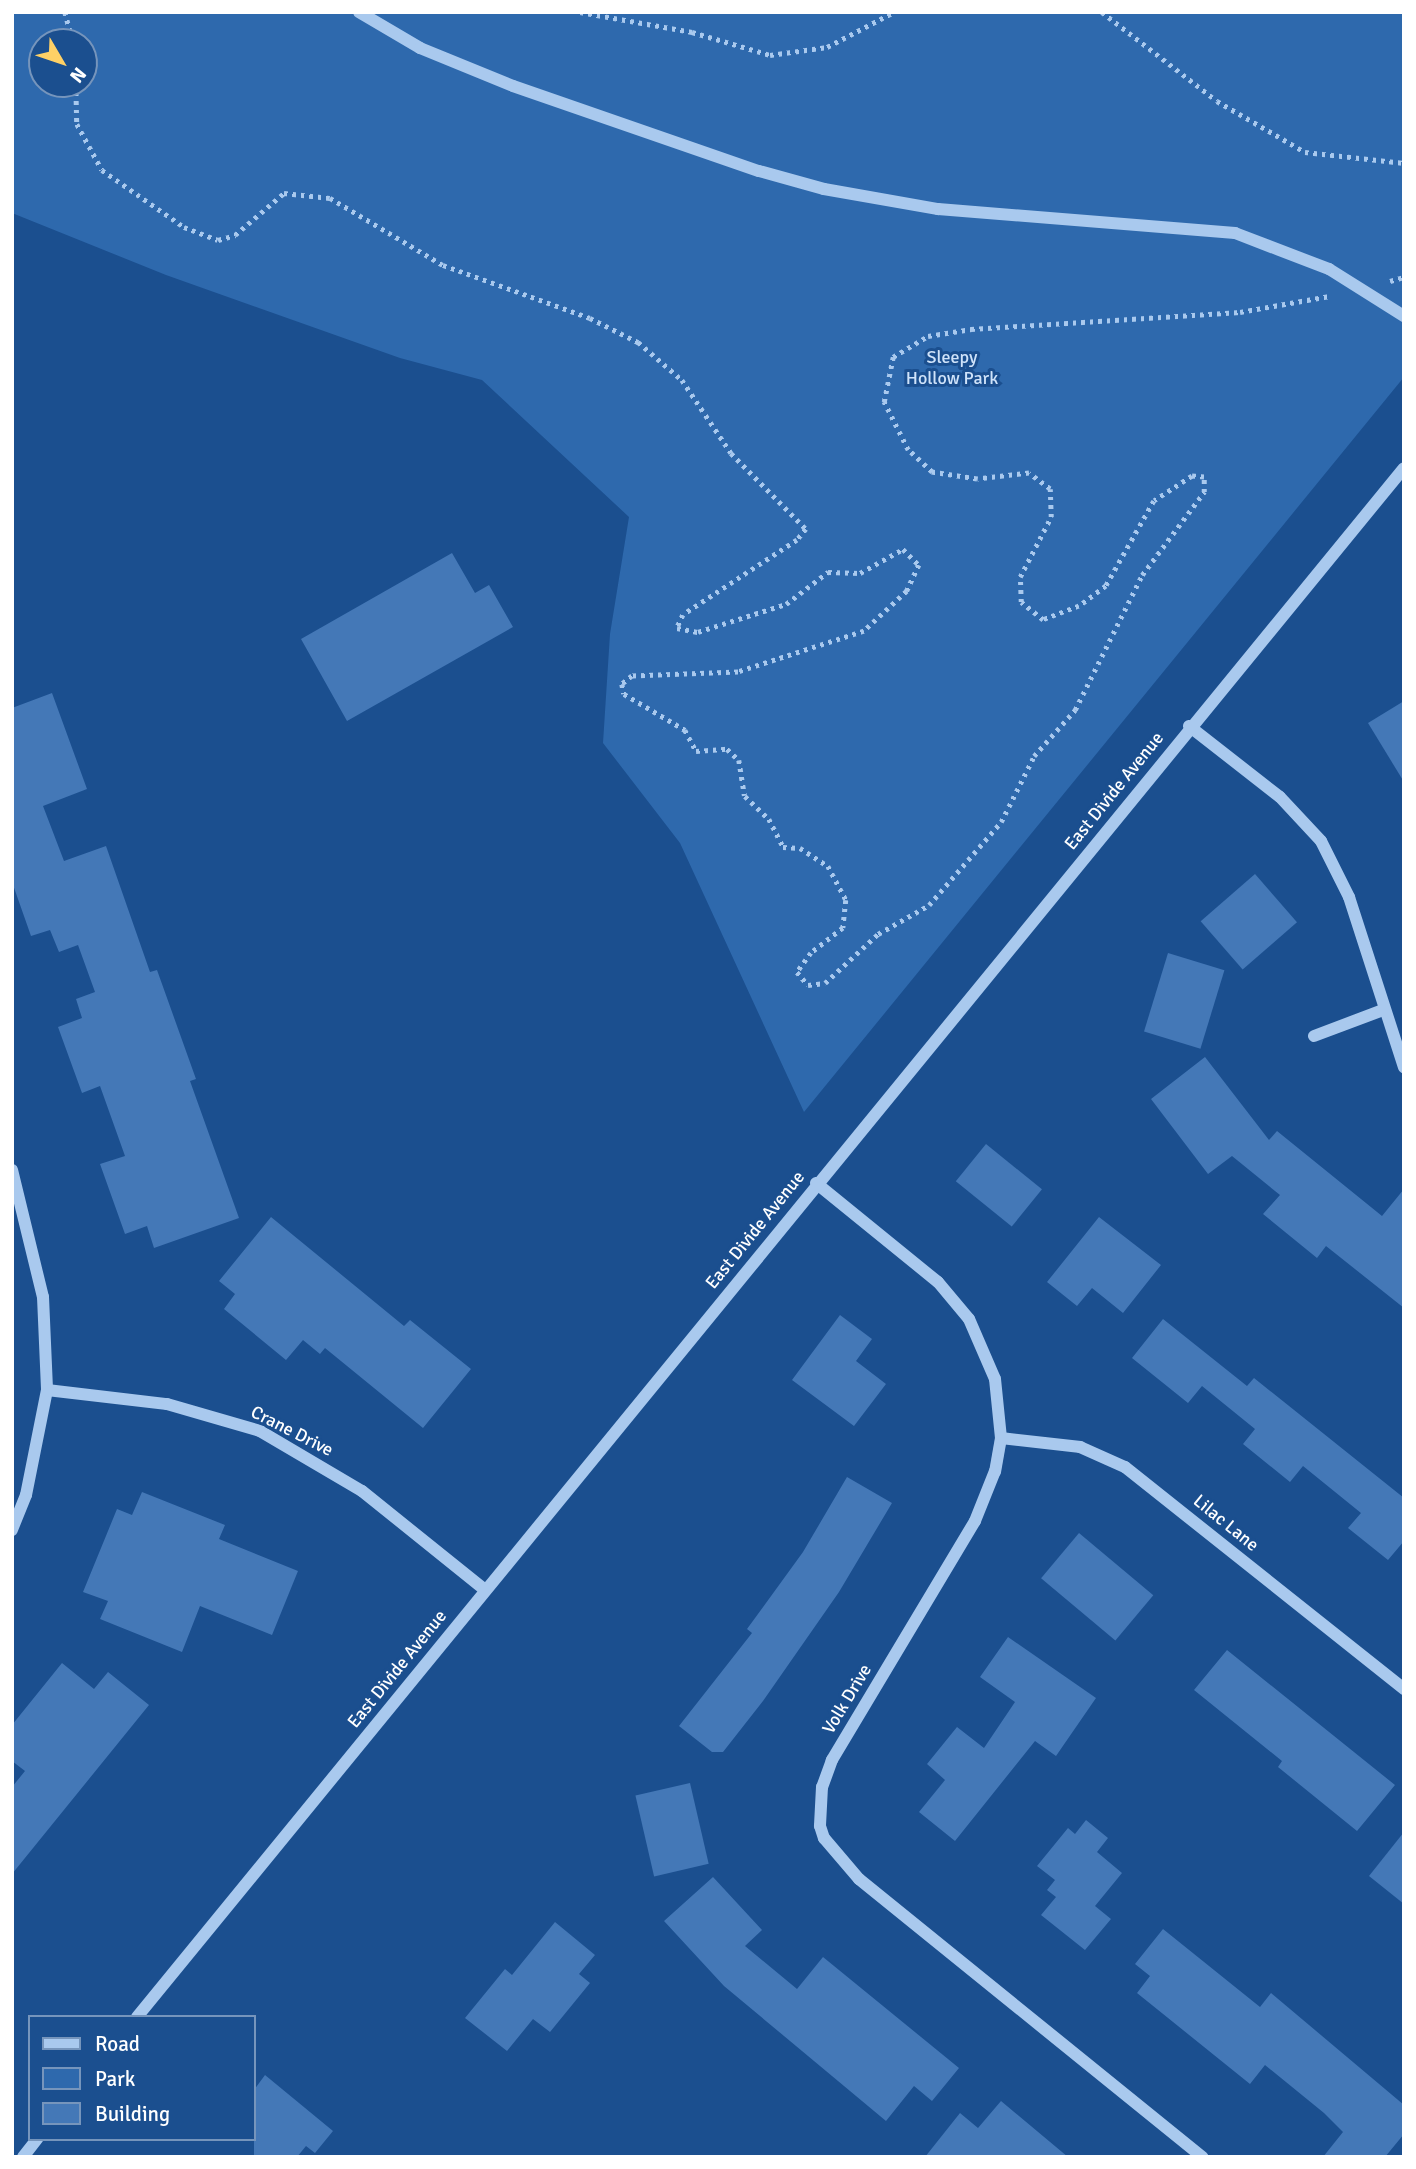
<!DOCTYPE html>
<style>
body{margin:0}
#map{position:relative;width:1416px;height:2169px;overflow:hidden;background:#1b4f8f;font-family:Signika,sans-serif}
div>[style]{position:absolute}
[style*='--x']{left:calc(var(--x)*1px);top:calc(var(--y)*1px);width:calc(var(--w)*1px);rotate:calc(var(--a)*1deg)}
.green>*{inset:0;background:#2e69ad}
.building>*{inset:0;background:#4478b7;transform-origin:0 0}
.path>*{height:4.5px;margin-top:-2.25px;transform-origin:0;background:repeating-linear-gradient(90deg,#a9c9ee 0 3.5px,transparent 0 8.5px)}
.minor>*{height:12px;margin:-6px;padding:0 6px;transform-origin:6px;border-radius:6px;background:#a9c9ee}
span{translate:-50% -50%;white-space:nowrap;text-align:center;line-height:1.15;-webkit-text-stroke:6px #1b4f8f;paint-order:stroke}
.park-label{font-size:18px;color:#cfe3fa}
.street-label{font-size:18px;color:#fff}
.frame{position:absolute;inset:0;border:14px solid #fff;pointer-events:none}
.legend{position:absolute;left:28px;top:2015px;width:228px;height:126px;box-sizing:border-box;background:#1b4f8f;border:2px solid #7695bc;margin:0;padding:9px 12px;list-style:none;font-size:21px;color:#fff}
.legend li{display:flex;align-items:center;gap:14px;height:35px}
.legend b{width:35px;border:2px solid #7695bc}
.north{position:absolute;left:28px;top:28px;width:70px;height:70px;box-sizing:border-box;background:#1b4f8f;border:2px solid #7695bc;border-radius:50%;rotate:129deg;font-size:19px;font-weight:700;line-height:28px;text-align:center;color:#fff}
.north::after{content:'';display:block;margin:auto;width:24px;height:32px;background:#ffd166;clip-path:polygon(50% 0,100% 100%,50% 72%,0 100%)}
</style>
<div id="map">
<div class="green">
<i style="clip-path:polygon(evenodd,12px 12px,1404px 12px,1404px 377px,804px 1112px,680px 843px,603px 743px,610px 634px,629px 517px,482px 380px,400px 358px,166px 275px,12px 213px,12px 12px,42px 42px,84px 42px,84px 84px,42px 84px,42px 42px)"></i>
</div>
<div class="building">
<i style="clip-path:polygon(452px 553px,475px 593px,489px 585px,513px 627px,347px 721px,301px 639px)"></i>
<i style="clip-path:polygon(52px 693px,87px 789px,43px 806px,64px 861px,106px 846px,150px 972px,157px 970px,196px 1079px,190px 1081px,239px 1218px,154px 1248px,147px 1226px,125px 1234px,100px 1164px,125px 1156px,100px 1086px,82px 1093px,58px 1027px,82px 1018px,76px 999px,95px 992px,78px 945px,59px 952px,50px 930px,31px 936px,12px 882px,12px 708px)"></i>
<i style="clip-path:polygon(1404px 701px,1404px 782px,1368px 723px)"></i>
<i style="left:1255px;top:874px;width:64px;height:72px;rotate:49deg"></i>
<i style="left:1168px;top:953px;width:59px;height:82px;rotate:17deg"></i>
<i style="clip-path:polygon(1205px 1057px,1269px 1140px,1277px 1131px,1382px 1216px,1404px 1189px,1404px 1308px,1326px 1246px,1317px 1258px,1263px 1214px,1280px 1195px,1232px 1156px,1208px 1174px,1151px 1099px)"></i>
<i style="left:986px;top:1144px;width:72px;height:48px;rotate:39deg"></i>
<i style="clip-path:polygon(271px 1217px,404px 1326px,410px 1320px,471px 1369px,423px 1428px,325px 1348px,320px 1354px,303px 1340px,286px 1360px,224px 1309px,235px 1294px,219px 1281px)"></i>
<i style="clip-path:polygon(1099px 1217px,1161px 1265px,1123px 1313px,1092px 1288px,1077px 1306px,1047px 1282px)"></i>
<i style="clip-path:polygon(840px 1315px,872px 1339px,856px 1361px,886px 1384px,854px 1426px,792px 1380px)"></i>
<i style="clip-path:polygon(1163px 1319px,1247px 1386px,1254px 1378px,1404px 1498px,1404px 1541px,1388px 1560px,1348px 1528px,1361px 1513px,1303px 1466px,1290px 1482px,1243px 1444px,1255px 1429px,1202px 1386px,1188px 1403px,1132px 1358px)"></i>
<i style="clip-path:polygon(847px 1477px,892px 1503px,839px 1592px,763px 1701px,723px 1752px,712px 1752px,679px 1726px,752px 1633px,747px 1629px,803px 1552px)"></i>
<i style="clip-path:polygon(142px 1492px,225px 1525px,219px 1539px,298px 1571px,272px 1635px,200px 1606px,182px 1652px,100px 1619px,108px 1601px,83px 1592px,117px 1509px,132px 1515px)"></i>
<i style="left:1079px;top:1533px;width:97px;height:59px;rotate:40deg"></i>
<i style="clip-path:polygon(1008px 1637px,1096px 1698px,1056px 1756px,1035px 1741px,955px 1841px,919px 1812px,945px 1780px,927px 1764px,957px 1727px,984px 1748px,1015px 1702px,980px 1677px)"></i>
<i style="clip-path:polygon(1227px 1650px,1395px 1785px,1357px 1831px,1278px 1767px,1282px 1761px,1194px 1690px)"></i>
<i style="clip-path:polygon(62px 1663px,94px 1689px,108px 1672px,149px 1705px,12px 1874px,12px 1787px,25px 1771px,12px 1761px,12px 1725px)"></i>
<i style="left:690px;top:1783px;width:83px;height:56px;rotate:77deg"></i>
<i style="clip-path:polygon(1086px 1820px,1108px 1838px,1097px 1852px,1122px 1873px,1095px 1906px,1111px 1919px,1085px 1950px,1041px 1915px,1056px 1897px,1047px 1890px,1055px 1880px,1037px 1866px,1068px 1828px,1075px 1834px)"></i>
<i style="clip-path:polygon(1404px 1832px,1404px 1904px,1369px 1876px)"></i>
<i style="clip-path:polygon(713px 1877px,762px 1930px,745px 1946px,797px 1989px,823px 1957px,959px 2068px,932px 2101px,914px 2086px,886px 2121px,724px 1986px,664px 1921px)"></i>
<i style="clip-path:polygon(555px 1922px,595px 1955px,579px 1974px,590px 1983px,550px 2032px,533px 2019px,507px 2051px,465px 2018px,505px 1969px,512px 1975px)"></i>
<i style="clip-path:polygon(1163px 1929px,1260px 2007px,1271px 1993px,1404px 2105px,1404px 2134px,1385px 2157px,1323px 2157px,1343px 2132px,1324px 2113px,1265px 2065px,1250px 2084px,1137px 1993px,1150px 1976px,1135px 1964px)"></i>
<i style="clip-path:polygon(265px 2075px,333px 2131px,315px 2153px,306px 2146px,297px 2157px,254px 2157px,254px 2090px)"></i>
<i style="clip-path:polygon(1001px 2101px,1068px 2157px,925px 2157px,960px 2113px,978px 2128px)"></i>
</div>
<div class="path">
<i style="--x:65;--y:12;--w:31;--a:75"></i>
<i style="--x:580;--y:12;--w:114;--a:10.1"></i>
<i style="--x:692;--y:32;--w:81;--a:16.4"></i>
<i style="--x:770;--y:55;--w:58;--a:-8"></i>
<i style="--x:827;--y:47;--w:76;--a:-27.6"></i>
<i style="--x:1102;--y:12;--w:145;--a:37.7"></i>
<i style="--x:1217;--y:101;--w:102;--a:30.1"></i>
<i style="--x:1305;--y:152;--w:100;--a:6.3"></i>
<i style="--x:76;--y:84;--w:40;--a:88.6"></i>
<i style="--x:77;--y:124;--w:52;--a:61.5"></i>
<i style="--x:102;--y:170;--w:100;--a:34.8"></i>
<i style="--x:184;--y:227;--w:36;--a:21"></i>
<i style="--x:218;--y:240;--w:18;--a:-16"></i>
<i style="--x:235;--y:235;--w:65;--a:-40.6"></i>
<i style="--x:284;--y:193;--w:46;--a:6.2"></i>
<i style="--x:330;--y:198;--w:131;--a:30.7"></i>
<i style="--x:443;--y:265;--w:156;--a:19.8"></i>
<i style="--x:590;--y:318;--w:54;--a:26.6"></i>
<i style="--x:638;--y:342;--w:58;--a:40.8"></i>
<i style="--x:682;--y:380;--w:88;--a:56.1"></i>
<i style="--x:731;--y:453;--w:107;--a:45.4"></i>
<i style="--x:806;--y:529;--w:14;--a:129"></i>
<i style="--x:797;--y:540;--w:136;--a:146.7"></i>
<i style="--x:683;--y:615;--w:14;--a:115"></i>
<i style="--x:677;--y:628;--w:21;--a:11"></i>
<i style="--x:698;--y:632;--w:92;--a:-17.7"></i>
<i style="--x:786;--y:604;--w:53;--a:-37.3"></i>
<i style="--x:828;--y:572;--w:32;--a:2"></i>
<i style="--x:860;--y:573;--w:49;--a:-29.2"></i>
<i style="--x:903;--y:549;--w:23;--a:45"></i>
<i style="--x:919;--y:565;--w:29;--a:115"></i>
<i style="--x:907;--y:591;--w:59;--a:137.1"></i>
<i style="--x:864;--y:631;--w:133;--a:162"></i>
<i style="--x:738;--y:672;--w:106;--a:177.8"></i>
<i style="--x:632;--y:676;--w:13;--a:141"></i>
<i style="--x:622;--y:684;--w:10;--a:79"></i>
<i style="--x:624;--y:694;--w:71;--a:30.5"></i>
<i style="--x:685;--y:730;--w:24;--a:62"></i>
<i style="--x:696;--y:751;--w:31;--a:-4"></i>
<i style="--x:727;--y:749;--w:16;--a:43"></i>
<i style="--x:739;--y:760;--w:36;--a:81"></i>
<i style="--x:745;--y:796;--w:33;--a:44"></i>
<i style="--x:769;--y:819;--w:31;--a:63"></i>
<i style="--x:783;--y:847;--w:17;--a:3"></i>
<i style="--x:800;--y:848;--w:33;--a:33"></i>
<i style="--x:828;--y:866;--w:38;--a:62"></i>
<i style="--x:846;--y:900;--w:28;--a:96"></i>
<i style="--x:843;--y:928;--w:41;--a:142"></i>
<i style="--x:811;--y:953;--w:24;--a:126"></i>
<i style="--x:797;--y:972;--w:17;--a:50"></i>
<i style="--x:808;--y:985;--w:17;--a:-7"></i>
<i style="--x:825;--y:983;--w:72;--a:-42.8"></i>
<i style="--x:878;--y:934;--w:59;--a:-29.6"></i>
<i style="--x:929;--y:905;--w:110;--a:-49.1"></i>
<i style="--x:1001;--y:822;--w:74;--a:-63.4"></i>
<i style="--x:1034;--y:756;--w:62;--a:-48.3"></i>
<i style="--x:1075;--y:710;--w:151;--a:-63.6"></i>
<i style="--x:1142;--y:575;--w:104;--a:-53.2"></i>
<i style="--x:1204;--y:492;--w:15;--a:-90"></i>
<i style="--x:1204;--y:477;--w:12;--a:-175"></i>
<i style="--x:1192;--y:476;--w:45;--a:146.7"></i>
<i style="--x:1154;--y:501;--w:98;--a:119.5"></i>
<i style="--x:1106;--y:586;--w:34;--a:143"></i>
<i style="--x:1079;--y:606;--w:39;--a:159"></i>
<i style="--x:1043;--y:620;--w:28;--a:-141"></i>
<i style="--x:1021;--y:602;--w:25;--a:-92"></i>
<i style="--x:1020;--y:577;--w:68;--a:-62.7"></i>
<i style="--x:1051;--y:517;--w:28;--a:-92"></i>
<i style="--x:1050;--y:489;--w:26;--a:-143"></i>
<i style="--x:1029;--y:473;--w:52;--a:173.4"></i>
<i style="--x:977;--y:479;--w:46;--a:-171.2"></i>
<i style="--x:932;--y:472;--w:33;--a:-137"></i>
<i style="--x:908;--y:450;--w:54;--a:-116.6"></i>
<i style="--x:884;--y:402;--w:46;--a:-78.7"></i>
<i style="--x:893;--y:357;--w:41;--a:-31"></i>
<i style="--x:928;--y:336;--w:44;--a:-9.2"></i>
<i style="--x:971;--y:329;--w:270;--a:-3.6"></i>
<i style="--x:1240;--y:312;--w:91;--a:-10.1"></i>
<i style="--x:1390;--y:281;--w:15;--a:-16"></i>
</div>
<div class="minor">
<i style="--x:359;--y:12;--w:71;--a:30.5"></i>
<i style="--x:420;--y:48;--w:100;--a:22.2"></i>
<i style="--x:513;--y:86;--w:260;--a:19.1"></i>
<i style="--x:759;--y:171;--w:67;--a:15.5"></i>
<i style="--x:824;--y:189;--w:116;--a:10"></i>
<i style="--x:938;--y:209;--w:298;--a:4.6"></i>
<i style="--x:1235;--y:233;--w:101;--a:21"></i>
<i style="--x:1329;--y:269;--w:89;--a:32.1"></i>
<i style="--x:1189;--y:726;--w:115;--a:38"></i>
<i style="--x:1280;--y:797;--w:60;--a:47"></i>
<i style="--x:1321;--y:841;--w:63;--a:63.4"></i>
<i style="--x:1349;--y:897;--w:179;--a:72.1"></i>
<i style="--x:1314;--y:1036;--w:74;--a:-20.6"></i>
<i style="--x:12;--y:1170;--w:131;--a:76.3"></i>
<i style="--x:43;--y:1297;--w:93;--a:87.5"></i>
<i style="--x:47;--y:1390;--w:107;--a:101.3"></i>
<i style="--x:26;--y:1495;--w:38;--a:112"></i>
<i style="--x:816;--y:1183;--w:157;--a:39.1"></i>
<i style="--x:938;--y:1282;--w:48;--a:50"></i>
<i style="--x:969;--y:1319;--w:65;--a:66.6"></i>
<i style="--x:995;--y:1379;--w:59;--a:84.2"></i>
<i style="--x:1001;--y:1438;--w:34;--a:100"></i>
<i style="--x:995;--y:1471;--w:54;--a:111.8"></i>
<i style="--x:975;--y:1521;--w:279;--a:120.9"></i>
<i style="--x:832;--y:1760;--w:29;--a:110"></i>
<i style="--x:822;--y:1787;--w:39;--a:93"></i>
<i style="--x:820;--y:1826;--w:13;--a:72"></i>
<i style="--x:824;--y:1838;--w:54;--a:49.5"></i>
<i style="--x:859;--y:1879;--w:442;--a:39"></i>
<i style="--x:47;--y:1390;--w:121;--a:6.7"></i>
<i style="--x:167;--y:1404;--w:97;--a:16.2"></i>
<i style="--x:260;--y:1431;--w:118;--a:30.5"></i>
<i style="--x:362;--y:1491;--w:156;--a:38.8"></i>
<i style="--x:1001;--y:1438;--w:80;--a:6.5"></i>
<i style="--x:1080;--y:1447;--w:49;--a:24"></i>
<i style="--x:1125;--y:1467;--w:357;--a:38.5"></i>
<i style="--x:137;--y:2017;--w:2001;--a:-50.72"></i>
<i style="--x:23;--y:2157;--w:23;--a:-52"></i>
</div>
<div class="park-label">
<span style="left:952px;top:368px">Sleepy<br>Hollow Park</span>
</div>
<div class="street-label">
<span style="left:1114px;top:791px;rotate:-51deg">East Divide Avenue</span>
<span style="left:755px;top:1230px;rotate:-51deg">East Divide Avenue</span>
<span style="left:292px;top:1431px;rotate:27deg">Crane Drive</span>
<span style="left:1226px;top:1523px;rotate:39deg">Lilac Lane</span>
<span style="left:397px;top:1669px;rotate:-51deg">East Divide Avenue</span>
<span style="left:847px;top:1699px;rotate:-59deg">Volk Drive</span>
</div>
<div class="frame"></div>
<ul class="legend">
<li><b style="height:9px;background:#a9c9ee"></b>Road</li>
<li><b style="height:19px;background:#2e69ad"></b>Park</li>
<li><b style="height:19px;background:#4478b7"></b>Building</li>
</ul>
<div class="north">N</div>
</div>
